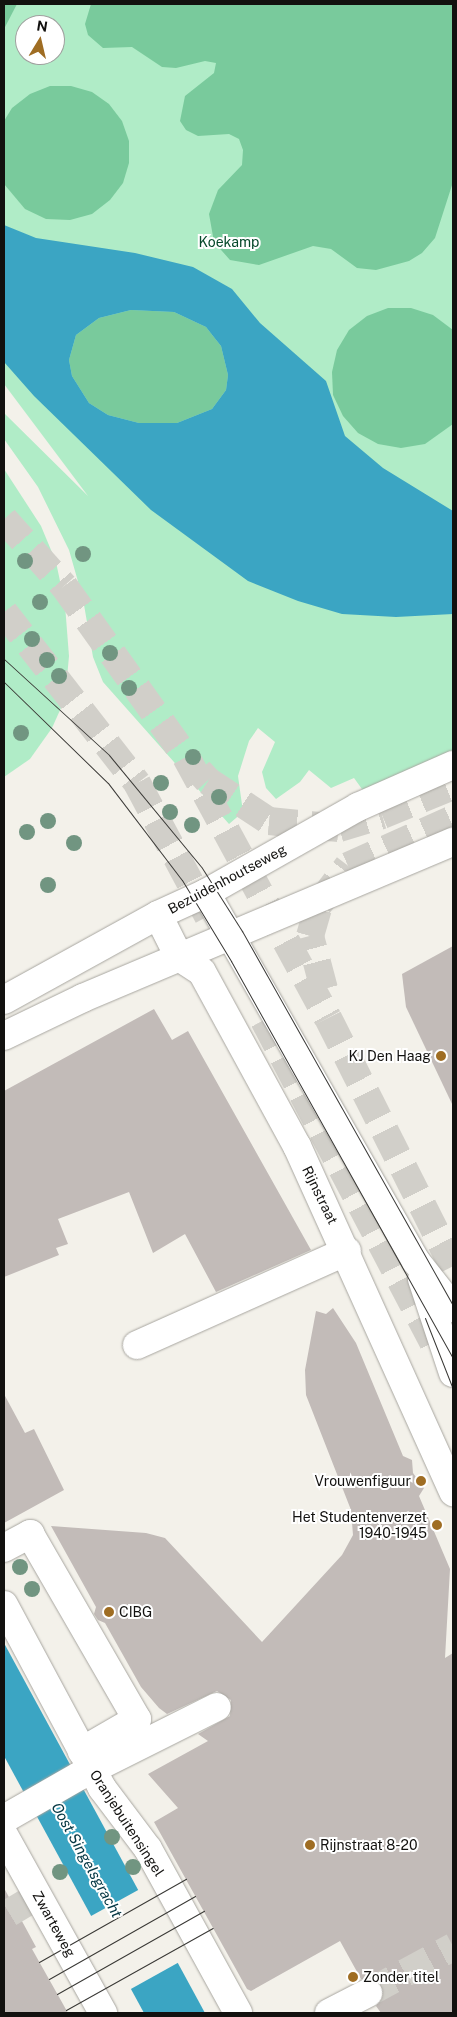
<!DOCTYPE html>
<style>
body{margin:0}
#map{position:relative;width:457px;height:2017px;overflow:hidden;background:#f3f1ea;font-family:"Public Sans",sans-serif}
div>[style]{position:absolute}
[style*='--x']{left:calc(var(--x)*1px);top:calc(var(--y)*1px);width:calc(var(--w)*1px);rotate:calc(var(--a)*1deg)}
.green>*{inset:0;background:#b0ecc7}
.forest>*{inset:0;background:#79ca9c}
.water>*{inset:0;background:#3ba5c3}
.pier>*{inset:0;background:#f3f1ea;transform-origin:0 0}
.building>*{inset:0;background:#c2bbb8}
.minor-tunnel>*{height:28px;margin-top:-14px;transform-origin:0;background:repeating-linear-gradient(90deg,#d1cfc9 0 28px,transparent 0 42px)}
.major-tunnel>*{height:28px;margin-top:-14px;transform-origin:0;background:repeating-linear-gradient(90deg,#d1cfc9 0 28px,transparent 0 42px)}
.roads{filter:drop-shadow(0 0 1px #a8a6a0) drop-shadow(0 0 1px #a8a6a0)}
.minor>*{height:28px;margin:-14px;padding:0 14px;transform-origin:14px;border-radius:14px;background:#fff}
.tram>*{height:1px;margin:-0.5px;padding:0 0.5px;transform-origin:0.5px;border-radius:0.5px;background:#393835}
.trees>*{width:16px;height:16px;margin:-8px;border-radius:50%;background:#719581}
.dots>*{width:14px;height:14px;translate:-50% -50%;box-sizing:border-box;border:2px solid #fff;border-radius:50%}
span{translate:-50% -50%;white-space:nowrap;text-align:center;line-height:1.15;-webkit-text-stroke:4px #fff;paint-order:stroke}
.park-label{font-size:14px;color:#06492b}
.street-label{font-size:14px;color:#12110f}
.poi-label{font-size:14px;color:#12110f}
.right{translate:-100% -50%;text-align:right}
.left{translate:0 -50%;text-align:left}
.water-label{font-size:15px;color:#043643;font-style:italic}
.frame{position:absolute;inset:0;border:5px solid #12110f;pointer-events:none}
.north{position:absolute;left:15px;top:15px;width:50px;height:50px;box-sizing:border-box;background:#fff;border:1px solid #a0a09f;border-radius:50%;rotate:9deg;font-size:14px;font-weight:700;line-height:20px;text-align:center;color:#12110f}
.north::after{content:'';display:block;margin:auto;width:18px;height:22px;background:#9f6d23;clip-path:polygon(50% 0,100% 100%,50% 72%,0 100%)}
</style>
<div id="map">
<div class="green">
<i style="clip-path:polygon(evenodd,4px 4px,453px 4px,453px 757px,367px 796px,354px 778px,331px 788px,309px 770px,300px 782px,276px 799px,266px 788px,262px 772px,275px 742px,258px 728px,249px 741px,238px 776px,243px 812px,229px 824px,103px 682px,93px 657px,83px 599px,69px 550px,38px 487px,4px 439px,4px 413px,88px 496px,4px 384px,4px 4px,25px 25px,55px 25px,55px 55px,25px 55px,25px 25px)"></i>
<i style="clip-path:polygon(4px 469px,41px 526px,56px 562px,65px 605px,69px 656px,65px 699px,52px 728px,30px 759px,4px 777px)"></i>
</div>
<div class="forest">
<i style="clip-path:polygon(4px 4px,17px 4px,4px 29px)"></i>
<i style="clip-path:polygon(91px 4px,453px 4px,453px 182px,435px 238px,422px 253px,409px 261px,376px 270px,357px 268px,331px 249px,313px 246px,259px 265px,230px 260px,214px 242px,209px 214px,218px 190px,242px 165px,243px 150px,239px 139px,229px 134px,198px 136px,186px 130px,180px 121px,185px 96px,214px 73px,216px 63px,205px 61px,176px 68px,162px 67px,132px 47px,103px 48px,88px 35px,85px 24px)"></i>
<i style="clip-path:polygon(50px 86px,71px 86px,92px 92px,109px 104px,122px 121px,129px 141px,129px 163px,123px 183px,110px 200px,92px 214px,70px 220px,46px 219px,25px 209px,4px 184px,4px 121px,12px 108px,30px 94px)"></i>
<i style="clip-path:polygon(388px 308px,411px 308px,433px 315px,453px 330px,453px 424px,425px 444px,401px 448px,378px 444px,358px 433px,343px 416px,333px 395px,332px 372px,337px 350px,349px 330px,367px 316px)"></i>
<i style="clip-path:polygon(131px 310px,174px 312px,206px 327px,213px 336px,221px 346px,228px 375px,226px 390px,212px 409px,177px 423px,139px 423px,108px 415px,89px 403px,72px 376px,69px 360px,76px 335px,99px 318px)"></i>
</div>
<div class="water">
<i style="clip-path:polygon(evenodd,4px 225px,36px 238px,135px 253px,193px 267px,232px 289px,260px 323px,326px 381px,345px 436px,383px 468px,453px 511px,453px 614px,396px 617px,342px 614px,298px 601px,248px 581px,151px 510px,34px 396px,4px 362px,4px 225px,131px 310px,174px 312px,206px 327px,213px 336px,221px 346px,228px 375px,226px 390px,212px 409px,177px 423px,139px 423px,108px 415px,89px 403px,72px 376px,69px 360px,76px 335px,99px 318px,131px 310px)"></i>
<i style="clip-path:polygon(4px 1643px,205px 2013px,144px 2013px,4px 1756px)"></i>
</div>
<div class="pier">
<i style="left:140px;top:1889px;width:83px;height:58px;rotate:61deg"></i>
</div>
<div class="building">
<i style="clip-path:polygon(453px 946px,453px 1106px,406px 1007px,402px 974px)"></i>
<i style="clip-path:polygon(154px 1009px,172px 1040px,188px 1031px,311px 1250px,216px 1292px,185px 1234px,153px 1253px,129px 1192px,58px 1219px,68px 1244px,56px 1248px,59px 1255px,4px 1277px,4px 1091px)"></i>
<i style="clip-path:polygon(333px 1308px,356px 1343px,403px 1456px,412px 1460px,413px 1473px,424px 1488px,419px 1496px,450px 1569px,445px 1658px,453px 1653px,453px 2013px,381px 2013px,376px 2006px,384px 1994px,382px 1985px,376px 1980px,361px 1979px,340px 1941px,251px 1991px,247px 1989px,154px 1822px,178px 1808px,148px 1774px,208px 1741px,198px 1734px,230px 1716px,231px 1700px,217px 1691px,167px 1714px,159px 1708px,141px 1687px,105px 1623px,98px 1620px,94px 1614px,96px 1607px,51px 1526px,146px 1533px,165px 1538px,262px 1642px,342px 1555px,353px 1535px,351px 1510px,306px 1395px,305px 1370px,316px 1311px,326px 1314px)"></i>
<i style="clip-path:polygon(4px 1394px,25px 1433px,34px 1429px,64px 1490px,4px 1523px)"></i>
<i style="clip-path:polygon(4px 1888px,36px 1947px,32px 1949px,68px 2013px,4px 2013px)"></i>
</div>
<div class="minor-tunnel">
<i style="--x:9;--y:1913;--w:23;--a:-31"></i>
<i style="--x:368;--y:1993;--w:97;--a:-28.4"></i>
</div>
<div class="major-tunnel">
<i style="--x:4;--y:519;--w:90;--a:48.2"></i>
<i style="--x:64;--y:586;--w:210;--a:54.5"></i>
<i style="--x:186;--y:757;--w:297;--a:61.5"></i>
<i style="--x:328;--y:1018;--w:278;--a:63.3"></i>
<i style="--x:4;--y:612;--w:217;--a:52.1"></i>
<i style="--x:137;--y:783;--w:151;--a:61.9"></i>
<i style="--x:199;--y:771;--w:13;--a:48"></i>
<i style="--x:208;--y:781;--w:73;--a:33.3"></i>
<i style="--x:269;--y:821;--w:70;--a:5.7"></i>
<i style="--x:339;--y:828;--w:45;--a:-16.8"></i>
<i style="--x:382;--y:815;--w:77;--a:-22.2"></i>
<i style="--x:324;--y:989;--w:55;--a:-104.8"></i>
<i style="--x:310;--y:936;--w:33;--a:-74"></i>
<i style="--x:319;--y:904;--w:48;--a:-52.7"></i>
<i style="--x:348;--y:866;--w:115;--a:-24.1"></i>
<i style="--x:264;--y:1020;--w:373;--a:62.3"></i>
</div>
<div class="roads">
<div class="minor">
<i style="--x:206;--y:893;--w:424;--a:60.3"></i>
<i style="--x:416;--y:1261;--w:60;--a:51.8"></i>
<i style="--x:158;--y:915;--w:47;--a:63.4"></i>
<i style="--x:179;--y:957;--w:27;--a:33"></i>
<i style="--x:202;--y:972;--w:198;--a:61.4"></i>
<i style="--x:297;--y:1146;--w:380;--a:65.7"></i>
<i style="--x:4;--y:1000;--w:176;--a:-28.9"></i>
<i style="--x:158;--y:915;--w:53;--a:-24.6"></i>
<i style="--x:206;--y:893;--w:175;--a:-29.5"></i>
<i style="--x:358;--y:807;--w:104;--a:-23.9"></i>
<i style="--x:4;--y:1036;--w:88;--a:-25.7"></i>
<i style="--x:83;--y:998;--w:402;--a:-22.9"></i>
<i style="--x:422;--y:1279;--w:99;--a:71.7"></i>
<i style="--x:137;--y:1345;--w:230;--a:-24.1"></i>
<i style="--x:4;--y:1548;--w:30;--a:-28"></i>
<i style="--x:30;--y:1534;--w:214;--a:60"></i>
<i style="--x:137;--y:1719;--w:64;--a:149.8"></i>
<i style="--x:4;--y:1605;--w:208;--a:61.8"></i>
<i style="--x:102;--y:1788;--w:76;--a:53"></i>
<i style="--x:148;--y:1849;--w:187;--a:61.2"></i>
<i style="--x:4;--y:1819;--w:86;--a:-29.8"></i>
<i style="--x:79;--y:1776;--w:154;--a:-26.6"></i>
<i style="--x:4;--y:1835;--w:204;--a:60.9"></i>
<i style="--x:329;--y:2013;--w:44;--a:-27.1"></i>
</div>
</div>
<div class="tram">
<i style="--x:4;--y:659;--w:142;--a:42.4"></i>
<i style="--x:109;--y:755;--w:146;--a:50.5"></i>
<i style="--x:202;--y:868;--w:75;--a:57.6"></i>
<i style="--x:242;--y:931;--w:430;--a:60.6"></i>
<i style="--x:4;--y:682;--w:145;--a:44.2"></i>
<i style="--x:108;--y:783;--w:122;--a:52.7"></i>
<i style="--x:182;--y:880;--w:95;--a:58.8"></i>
<i style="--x:231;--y:961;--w:455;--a:60.8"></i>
<i style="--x:425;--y:1318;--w:76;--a:68.5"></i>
<i style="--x:39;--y:1962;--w:169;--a:-29.5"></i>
<i style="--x:49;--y:1979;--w:168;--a:-29.6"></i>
<i style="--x:57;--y:1994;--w:169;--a:-29.5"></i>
<i style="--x:66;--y:2010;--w:168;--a:-29.2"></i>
</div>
<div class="trees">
<i style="left:83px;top:554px"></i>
<i style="left:25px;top:561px"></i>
<i style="left:40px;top:602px"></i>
<i style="left:32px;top:639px"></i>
<i style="left:110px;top:653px"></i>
<i style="left:47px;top:660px"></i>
<i style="left:59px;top:676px"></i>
<i style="left:129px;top:688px"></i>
<i style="left:21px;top:733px"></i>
<i style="left:193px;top:757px"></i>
<i style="left:161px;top:783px"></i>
<i style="left:219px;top:797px"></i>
<i style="left:170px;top:812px"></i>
<i style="left:48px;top:821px"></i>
<i style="left:192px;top:825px"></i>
<i style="left:27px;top:832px"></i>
<i style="left:74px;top:843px"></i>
<i style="left:48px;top:885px"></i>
<i style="left:20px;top:1567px"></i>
<i style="left:32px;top:1589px"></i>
<i style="left:112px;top:1837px"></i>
<i style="left:133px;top:1867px"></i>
<i style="left:60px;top:1872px"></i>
</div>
<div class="dots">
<i style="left:441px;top:1056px;background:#9f6d23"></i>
<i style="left:421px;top:1481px;background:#9f6d23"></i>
<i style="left:437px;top:1525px;background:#9f6d23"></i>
<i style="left:109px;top:1612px;background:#9f6d23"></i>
<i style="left:310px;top:1845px;background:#9f6d23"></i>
<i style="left:353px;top:1977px;background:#9f6d23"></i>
</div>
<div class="park-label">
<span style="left:229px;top:242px">Koekamp</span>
</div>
<div class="street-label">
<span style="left:227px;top:879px;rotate:-28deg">Bezuidenhoutseweg</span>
<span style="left:320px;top:1195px;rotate:64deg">Rijnstraat</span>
<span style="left:127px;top:1823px;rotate:57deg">Oranjebuitensingel</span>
<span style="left:54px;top:1924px;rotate:61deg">Zwarteweg</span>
</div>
<div class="poi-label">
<span class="right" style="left:431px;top:1056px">KJ Den Haag</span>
<span class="right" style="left:411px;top:1481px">Vrouwenfiguur</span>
<span class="right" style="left:427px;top:1525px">Het Studentenverzet<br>1940-1945</span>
<span class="left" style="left:119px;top:1612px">CIBG</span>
<span class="left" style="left:320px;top:1845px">Rijnstraat 8-20</span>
<span class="left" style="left:363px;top:1977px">Zonder titel</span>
</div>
<div class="water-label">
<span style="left:87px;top:1860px;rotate:61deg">Oost Singelsgracht</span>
</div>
<div class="frame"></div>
<div class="north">N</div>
</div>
